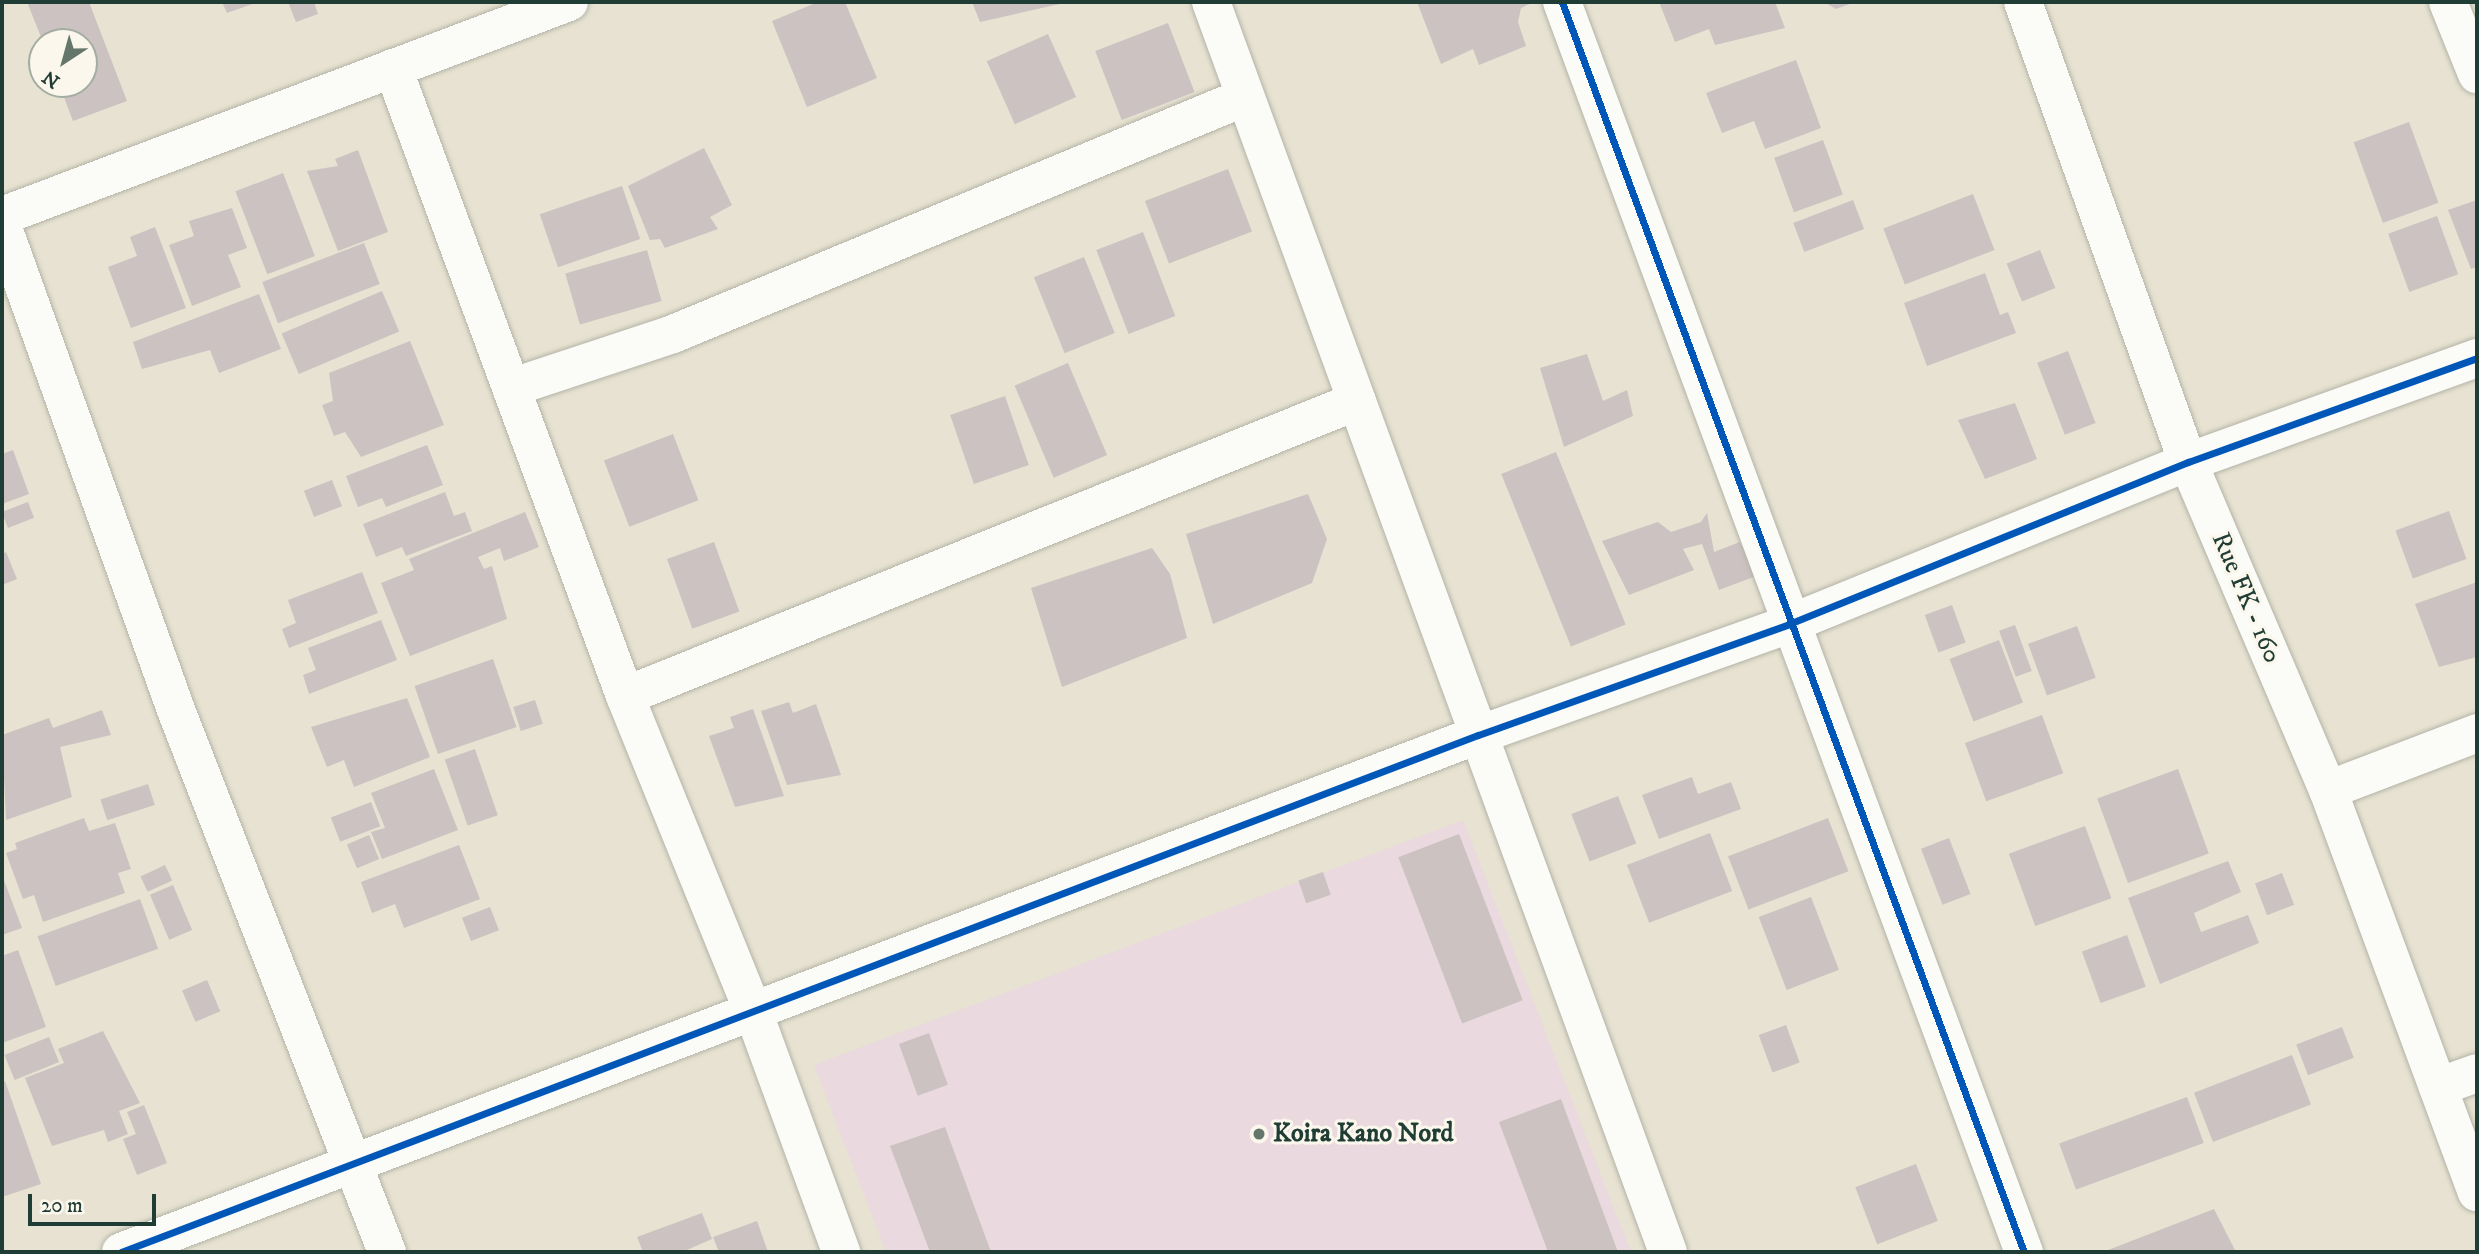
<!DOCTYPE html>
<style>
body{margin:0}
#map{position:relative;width:2479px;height:1254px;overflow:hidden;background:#e7e2d1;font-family:"IM FELL DW Pica",serif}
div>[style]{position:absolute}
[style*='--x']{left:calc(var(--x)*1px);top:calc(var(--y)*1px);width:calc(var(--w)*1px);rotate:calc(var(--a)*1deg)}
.built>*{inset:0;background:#ead9de}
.building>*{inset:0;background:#ccc2c2;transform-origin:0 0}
.roads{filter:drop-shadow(0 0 2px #b3b3a7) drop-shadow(0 0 2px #b3b3a7)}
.minor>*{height:38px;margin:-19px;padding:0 19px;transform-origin:19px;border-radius:19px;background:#fbfbf8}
.cycleway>*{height:7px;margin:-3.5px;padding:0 3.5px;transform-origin:3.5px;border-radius:3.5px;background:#0057b8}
.dots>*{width:19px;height:19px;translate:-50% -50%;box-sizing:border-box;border:4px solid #fbf7ec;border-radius:50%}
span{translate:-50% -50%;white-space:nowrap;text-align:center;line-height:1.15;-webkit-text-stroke:6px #fbf7ec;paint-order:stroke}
.street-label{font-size:26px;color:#1f3d34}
.poi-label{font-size:26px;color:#1f3d34;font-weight:700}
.left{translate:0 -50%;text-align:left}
.frame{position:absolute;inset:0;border:4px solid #1f3d34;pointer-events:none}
.north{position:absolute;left:28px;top:28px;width:70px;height:70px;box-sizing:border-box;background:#fbf7ec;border:2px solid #a3ada2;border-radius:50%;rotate:216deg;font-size:19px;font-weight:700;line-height:28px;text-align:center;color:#1f3d34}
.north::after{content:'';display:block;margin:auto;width:24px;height:32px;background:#65776b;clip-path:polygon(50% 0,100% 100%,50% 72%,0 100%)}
.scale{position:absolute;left:28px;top:1194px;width:128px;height:32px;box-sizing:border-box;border:4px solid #1f3d34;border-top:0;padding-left:9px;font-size:21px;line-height:24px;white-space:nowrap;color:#1f3d34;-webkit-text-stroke:5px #fbf7ec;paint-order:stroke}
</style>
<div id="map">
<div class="built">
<i style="clip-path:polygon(1463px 820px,1631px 1252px,886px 1252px,814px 1065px)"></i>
</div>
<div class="building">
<i style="clip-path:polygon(27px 2px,89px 2px,127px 101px,73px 121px,59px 84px,84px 84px,84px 42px,43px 42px)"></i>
<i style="clip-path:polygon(222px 2px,258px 2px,227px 13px)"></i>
<i style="clip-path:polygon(288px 2px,314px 2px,318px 14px,296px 22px)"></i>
<i style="clip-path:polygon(818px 2px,845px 2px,877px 78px,807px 107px,772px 21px)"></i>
<i style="clip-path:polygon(972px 2px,1063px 2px,1064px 3px,980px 22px)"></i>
<i style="clip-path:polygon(1417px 2px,1534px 2px,1521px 8px,1518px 22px,1526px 46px,1479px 65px,1473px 49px,1441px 64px)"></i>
<i style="clip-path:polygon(1659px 2px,1775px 2px,1785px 28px,1715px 45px,1709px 29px,1675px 42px)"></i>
<i style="clip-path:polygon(1824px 2px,1855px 2px,1836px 9px)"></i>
<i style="left:1168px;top:23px;width:74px;height:78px;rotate:69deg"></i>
<i style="left:1048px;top:34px;width:69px;height:67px;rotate:66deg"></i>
<i style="clip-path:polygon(1796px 60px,1821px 128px,1765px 149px,1754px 121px,1722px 133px,1706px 93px)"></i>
<i style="left:2409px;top:122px;width:86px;height:59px;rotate:70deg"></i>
<i style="left:1823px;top:140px;width:58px;height:52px;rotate:70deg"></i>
<i style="clip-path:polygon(704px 148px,732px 205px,710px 217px,718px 229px,665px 248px,660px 239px,650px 240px,628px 186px)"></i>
<i style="clip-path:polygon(358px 150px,388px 232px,338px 251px,307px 171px,338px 166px,335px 159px)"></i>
<i style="left:1228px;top:169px;width:67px;height:89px;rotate:69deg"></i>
<i style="left:283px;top:173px;width:89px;height:51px;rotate:69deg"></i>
<i style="left:622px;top:186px;width:56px;height:87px;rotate:71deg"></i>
<i style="left:1973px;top:194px;width:60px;height:96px;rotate:69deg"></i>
<i style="left:1853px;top:200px;width:31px;height:64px;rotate:69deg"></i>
<i style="clip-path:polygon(2477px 200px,2477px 267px,2471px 269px,2448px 210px)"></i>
<i style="clip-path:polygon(232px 208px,247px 248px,228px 255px,241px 287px,192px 306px,169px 245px,194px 236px,189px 221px)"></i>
<i style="left:2437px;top:216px;width:62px;height:52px;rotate:70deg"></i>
<i style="clip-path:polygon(155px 227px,186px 308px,131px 328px,108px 267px,137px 256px,130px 237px)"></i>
<i style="left:1143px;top:232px;width:90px;height:50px;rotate:69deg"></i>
<i style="left:364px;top:243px;width:44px;height:109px;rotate:69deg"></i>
<i style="left:647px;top:250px;width:53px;height:85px;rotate:74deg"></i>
<i style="left:2040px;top:250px;width:41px;height:36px;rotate:68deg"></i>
<i style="left:1084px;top:257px;width:82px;height:54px;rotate:68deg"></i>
<i style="clip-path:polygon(1985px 273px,2000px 315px,2008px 312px,2016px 333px,1927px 366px,1904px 303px)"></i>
<i style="left:382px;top:291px;width:44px;height:109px;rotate:67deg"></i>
<i style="clip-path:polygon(259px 294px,281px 349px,219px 373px,210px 350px,142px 369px,133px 342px)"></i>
<i style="clip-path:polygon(410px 341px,444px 425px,361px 457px,345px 432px,334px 436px,322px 405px,333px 401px,329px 373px)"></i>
<i style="left:2068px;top:351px;width:77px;height:33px;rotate:69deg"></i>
<i style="clip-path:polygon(1587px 354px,1603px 401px,1627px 390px,1633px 416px,1564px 447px,1540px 368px)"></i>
<i style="left:1068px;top:363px;width:100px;height:58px;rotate:67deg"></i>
<i style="left:1005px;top:396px;width:73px;height:58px;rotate:71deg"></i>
<i style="clip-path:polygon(2015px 403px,2037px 459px,1985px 479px,1958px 420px)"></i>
<i style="left:673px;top:434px;width:71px;height:74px;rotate:69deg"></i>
<i style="clip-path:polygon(427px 445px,443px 485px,386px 507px,382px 498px,358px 507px,346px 476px)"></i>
<i style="clip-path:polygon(13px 450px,29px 494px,2px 504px,2px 454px)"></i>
<i style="left:1556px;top:452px;width:186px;height:59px;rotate:68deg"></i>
<i style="left:332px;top:480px;width:28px;height:30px;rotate:69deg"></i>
<i style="clip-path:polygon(445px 492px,454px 516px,465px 512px,472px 531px,406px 556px,402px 547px,376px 557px,363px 524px)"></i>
<i style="clip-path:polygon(1308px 494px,1327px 539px,1312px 583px,1213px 624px,1186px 534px)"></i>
<i style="left:28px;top:502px;width:17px;height:28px;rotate:69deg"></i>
<i style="left:2449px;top:511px;width:51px;height:57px;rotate:70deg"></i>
<i style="clip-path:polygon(525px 512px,539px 547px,504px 561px,500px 548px,478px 557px,484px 569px,492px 566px,507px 619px,410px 656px,381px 583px,414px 570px,409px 559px)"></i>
<i style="clip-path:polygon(1707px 513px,1714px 552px,1740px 542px,1756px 576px,1719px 590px,1702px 544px,1683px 549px,1694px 570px,1629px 595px,1602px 541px,1658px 522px,1671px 532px,1701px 522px)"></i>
<i style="left:714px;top:542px;width:74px;height:50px;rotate:70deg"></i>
<i style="clip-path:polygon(1152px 548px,1170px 574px,1187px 638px,1062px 687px,1031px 588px)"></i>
<i style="clip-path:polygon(6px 552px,17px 579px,2px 585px,2px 554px)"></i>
<i style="clip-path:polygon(362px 572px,378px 613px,289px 648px,282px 629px,296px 623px,288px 600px)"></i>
<i style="clip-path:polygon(2477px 582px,2477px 657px,2439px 667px,2415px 604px)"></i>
<i style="left:1952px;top:605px;width:40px;height:29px;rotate:70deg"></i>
<i style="clip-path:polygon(381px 620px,397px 660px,309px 694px,303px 675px,316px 670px,308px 648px)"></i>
<i style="left:2015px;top:625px;width:49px;height:17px;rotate:70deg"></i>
<i style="left:2077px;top:626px;width:55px;height:52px;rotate:70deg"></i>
<i style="left:1999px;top:640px;width:67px;height:53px;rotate:69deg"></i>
<i style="left:493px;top:659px;width:72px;height:83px;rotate:71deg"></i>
<i style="clip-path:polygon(407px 698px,430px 757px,354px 787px,344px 760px,327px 767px,311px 727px)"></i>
<i style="left:535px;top:700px;width:25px;height:23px;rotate:72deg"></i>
<i style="clip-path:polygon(789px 702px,793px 713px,816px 704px,841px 775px,787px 785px,761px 711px)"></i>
<i style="clip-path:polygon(753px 709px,784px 796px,735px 807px,709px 736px,734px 728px,730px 717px)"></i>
<i style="clip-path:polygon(102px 710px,111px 735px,60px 747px,72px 797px,6px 820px,2px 735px,49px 718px,53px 728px)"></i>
<i style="left:2042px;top:715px;width:62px;height:82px;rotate:70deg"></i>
<i style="left:475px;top:749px;width:70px;height:32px;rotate:71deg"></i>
<i style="clip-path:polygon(434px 769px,458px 830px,382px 859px,371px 832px,385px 828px,371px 793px)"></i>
<i style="left:2178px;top:769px;width:90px;height:86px;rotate:70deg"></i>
<i style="clip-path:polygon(1692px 777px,1698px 794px,1731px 782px,1741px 809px,1659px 839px,1642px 795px)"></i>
<i style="left:148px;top:784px;width:22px;height:50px;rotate:72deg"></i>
<i style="left:1618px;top:796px;width:51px;height:50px;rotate:69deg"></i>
<i style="left:371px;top:802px;width:26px;height:43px;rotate:69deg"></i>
<i style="clip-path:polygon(84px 818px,89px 831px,115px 823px,131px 869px,118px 873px,125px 893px,43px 922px,34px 895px,23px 899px,6px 853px,17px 849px,15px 843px)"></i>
<i style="left:1828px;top:818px;width:57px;height:107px;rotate:69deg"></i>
<i style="left:2085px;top:826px;width:77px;height:81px;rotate:70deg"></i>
<i style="left:1710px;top:833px;width:62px;height:89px;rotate:69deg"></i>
<i style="left:1459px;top:834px;width:178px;height:65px;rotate:69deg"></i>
<i style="left:369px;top:835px;width:26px;height:24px;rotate:67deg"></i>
<i style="left:1949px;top:838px;width:60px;height:30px;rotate:69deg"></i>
<i style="clip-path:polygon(459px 845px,480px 899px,404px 928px,395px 904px,372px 913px,361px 882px)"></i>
<i style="clip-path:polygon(2228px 861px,2241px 892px,2194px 913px,2201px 932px,2248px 915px,2259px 943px,2160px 984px,2128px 898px)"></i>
<i style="left:165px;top:865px;width:17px;height:27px;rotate:65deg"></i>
<i style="left:1323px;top:872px;width:24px;height:26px;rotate:71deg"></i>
<i style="left:2282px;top:873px;width:34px;height:29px;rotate:69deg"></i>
<i style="clip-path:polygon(2px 875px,22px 928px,2px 935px)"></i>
<i style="left:173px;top:885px;width:49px;height:25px;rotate:67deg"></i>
<i style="left:1811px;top:897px;width:78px;height:56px;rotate:69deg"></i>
<i style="left:140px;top:899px;width:53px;height:109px;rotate:70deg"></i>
<i style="left:490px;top:907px;width:25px;height:30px;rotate:69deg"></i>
<i style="left:2127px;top:935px;width:55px;height:48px;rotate:70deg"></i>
<i style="clip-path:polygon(18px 950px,46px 1027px,2px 1043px,2px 956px)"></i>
<i style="left:207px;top:980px;width:34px;height:27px;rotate:67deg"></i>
<i style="left:1786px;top:1025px;width:40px;height:29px;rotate:70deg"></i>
<i style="left:2342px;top:1027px;width:33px;height:49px;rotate:69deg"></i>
<i style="clip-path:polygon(103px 1031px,140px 1103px,119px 1111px,128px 1134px,108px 1142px,104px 1130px,52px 1146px,25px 1078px,64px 1063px,58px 1049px)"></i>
<i style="left:929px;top:1033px;width:55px;height:32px;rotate:70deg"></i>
<i style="left:49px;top:1037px;width:27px;height:48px;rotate:68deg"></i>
<i style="left:2292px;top:1055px;width:53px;height:105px;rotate:69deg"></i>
<i style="clip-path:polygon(5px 1081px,41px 1184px,2px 1197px,2px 1082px)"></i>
<i style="left:2187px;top:1097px;width:49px;height:136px;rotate:70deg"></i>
<i style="clip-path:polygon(1561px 1099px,1618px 1252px,1548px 1252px,1499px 1122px)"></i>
<i style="clip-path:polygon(144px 1105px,167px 1163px,137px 1175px,123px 1139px,136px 1134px,127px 1112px)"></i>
<i style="clip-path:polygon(945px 1127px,991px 1252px,930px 1252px,890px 1146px)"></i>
<i style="left:1916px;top:1164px;width:61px;height:65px;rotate:69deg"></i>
<i style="clip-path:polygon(2214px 1209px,2236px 1252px,2103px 1252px)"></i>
<i style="clip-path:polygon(702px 1213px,712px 1239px,682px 1252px,643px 1252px,637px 1237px)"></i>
<i style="clip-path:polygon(757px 1221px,768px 1252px,719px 1252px,713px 1237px)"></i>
</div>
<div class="roads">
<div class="minor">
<i style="--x:1211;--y:2;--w:1331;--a:69.92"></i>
<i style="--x:1562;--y:2;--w:1333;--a:69.72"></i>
<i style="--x:2023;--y:2;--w:489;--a:70.3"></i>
<i style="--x:2188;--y:462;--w:357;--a:66.9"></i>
<i style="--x:2328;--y:790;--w:429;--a:69.7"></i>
<i style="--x:2448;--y:2;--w:78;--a:68.1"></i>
<i style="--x:393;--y:68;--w:669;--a:69.72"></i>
<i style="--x:625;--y:696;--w:340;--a:67.9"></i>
<i style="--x:753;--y:1011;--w:257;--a:69.9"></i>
<i style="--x:2;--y:216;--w:606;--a:-20.68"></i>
<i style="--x:2;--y:225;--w:515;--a:70.26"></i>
<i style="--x:176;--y:710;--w:582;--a:68.73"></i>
<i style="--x:516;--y:386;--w:165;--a:-18.3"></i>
<i style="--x:673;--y:334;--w:619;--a:-22.51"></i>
<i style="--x:625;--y:696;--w:789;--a:-21.95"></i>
<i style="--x:2328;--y:790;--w:160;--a:-20.9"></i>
<i style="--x:2438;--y:1087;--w:41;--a:-19.7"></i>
<i style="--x:121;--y:1252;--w:1452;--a:-20.86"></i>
<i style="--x:1478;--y:735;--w:330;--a:-19.6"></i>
<i style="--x:1789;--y:624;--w:431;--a:-22.1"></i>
<i style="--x:2188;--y:462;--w:307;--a:-19.8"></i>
</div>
</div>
<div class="cycleway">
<i style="--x:1562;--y:2;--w:1333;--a:69.72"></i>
<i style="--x:121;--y:1252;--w:1452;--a:-20.86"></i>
<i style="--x:1478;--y:735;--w:330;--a:-19.6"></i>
<i style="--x:1789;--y:624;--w:431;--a:-22.1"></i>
<i style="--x:2188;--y:462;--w:307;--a:-19.8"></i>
</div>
<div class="dots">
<i style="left:1259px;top:1134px;background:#65776b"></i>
</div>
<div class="street-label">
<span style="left:2246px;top:598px;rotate:67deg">Rue FK - 160</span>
</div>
<div class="poi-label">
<span class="left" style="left:1273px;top:1134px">Koira Kano Nord</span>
</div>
<div class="frame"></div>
<div class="north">N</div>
<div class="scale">20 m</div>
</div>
